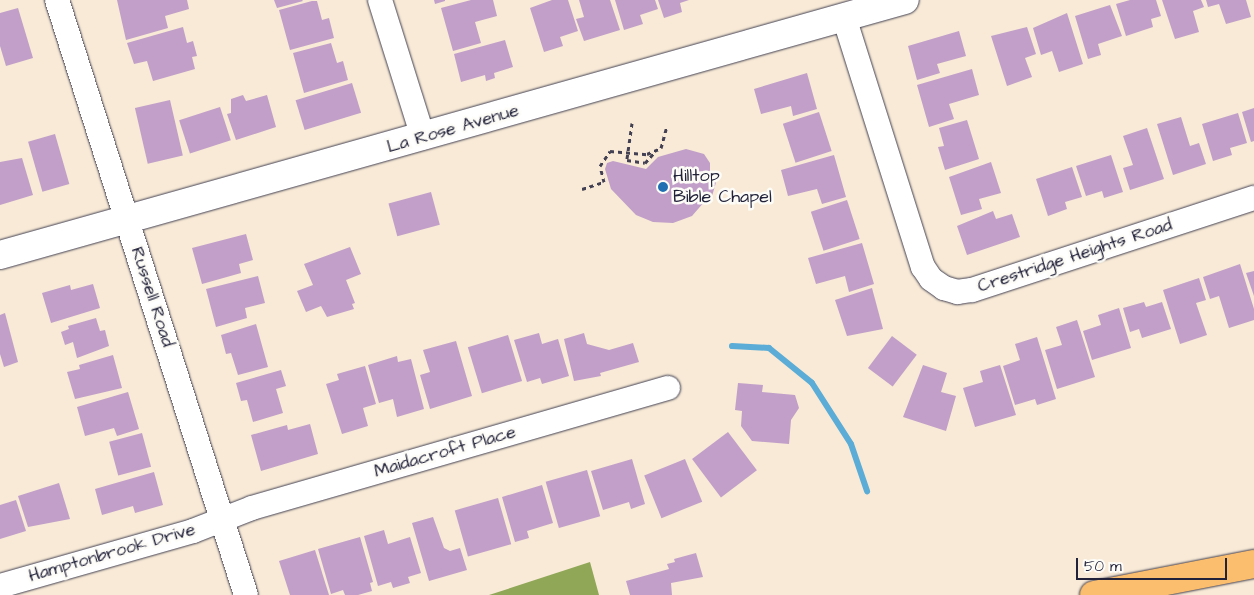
<!DOCTYPE html>
<style>
body{margin:0}
#map{position:relative;width:1254px;height:595px;overflow:hidden;background:#f8ead6;font-family:"Architects Daughter",sans-serif}
div>[style]{position:absolute}
[style*='--x']{left:calc(var(--x)*1px);top:calc(var(--y)*1px);width:calc(var(--w)*1px);rotate:calc(var(--a)*1deg)}
.forest>*{inset:0;background:#90a758}
.stream>*{height:6px;margin:-3px;padding:0 3px;transform-origin:3px;border-radius:3px;background:#5bacd6}
.building>*{inset:0;background:#c19fc9;transform-origin:0 0}
.path>*{height:3px;margin-top:-1.5px;transform-origin:0;background:repeating-linear-gradient(90deg,#424052 0 4px,transparent 0 8px)}
.roads{filter:drop-shadow(0 0 1px #424052) drop-shadow(0 0 1px #424052)}
.minor>*{height:24px;margin:-12px;padding:0 12px;transform-origin:12px;border-radius:12px;background:#fff}
.tertiary>*{height:28px;margin:-14px;padding:0 14px;transform-origin:14px;border-radius:14px;background:#fff}
.primary>*{height:28px;margin:-14px;padding:0 14px;transform-origin:14px;border-radius:14px;background:#fbbe6e}
.dots>*{width:14px;height:14px;translate:-50% -50%;box-sizing:border-box;border:2px solid #fdfcf7;border-radius:50%}
span{translate:-50% -50%;white-space:nowrap;text-align:center;line-height:1.15;-webkit-text-stroke:5px #fdfcf7;paint-order:stroke}
.street-label{font-size:18px;color:#22223b}
.poi-label{font-size:18px;color:#22223b}
.left{translate:0 -50%;text-align:left}
.scale{position:absolute;left:1076px;top:558px;width:151px;height:22px;box-sizing:border-box;border:2px solid #22223b;border-top:0;padding-left:6px;font-size:15px;line-height:18px;white-space:nowrap;color:#22223b;-webkit-text-stroke:4px #fdfcf7;paint-order:stroke}
</style>
<div id="map">
<div class="forest">
<i style="clip-path:polygon(590px 562px,599px 595px,489px 595px)"></i>
</div>
<div class="stream">
<i style="--x:732;--y:346;--w:37;--a:3"></i>
<i style="--x:769;--y:348;--w:55;--a:39.1"></i>
<i style="--x:812;--y:383;--w:72;--a:57.4"></i>
<i style="--x:851;--y:444;--w:50;--a:71.2"></i>
</div>
<div class="building">
<i style="clip-path:polygon(117px 0,187px 0,189px 9px,165px 16px,168px 28px,126px 40px)"></i>
<i style="clip-path:polygon(274px 0,302px 0,303px 1px,277px 8px)"></i>
<i style="clip-path:polygon(434px 0,445px 0,445px 1px,435px 4px)"></i>
<i style="clip-path:polygon(471px 0,493px 0,497px 16px,475px 22px,481px 43px,453px 51px,441px 8px)"></i>
<i style="clip-path:polygon(552px 0,568px 0,578px 31px,560px 37px,563px 46px,544px 52px,530px 8px)"></i>
<i style="clip-path:polygon(579px 0,610px 0,620px 30px,584px 41px,576px 19px,584px 17px)"></i>
<i style="clip-path:polygon(615px 0,655px 0,658px 9px,640px 15px,643px 24px,624px 30px)"></i>
<i style="clip-path:polygon(658px 0,689px 0,680px 3px,682px 12px,664px 18px)"></i>
<i style="clip-path:polygon(1130px 0,1156px 0,1161px 16px,1151px 19px,1153px 27px,1126px 36px,1116px 4px)"></i>
<i style="clip-path:polygon(1162px 0,1201px 0,1204px 7px,1193px 11px,1199px 32px,1175px 39px)"></i>
<i style="clip-path:polygon(1206px 0,1246px 0,1251px 17px,1226px 24px,1219px 4px,1208px 7px)"></i>
<i style="clip-path:polygon(312px 1px,317px 1px,322px 20px,329px 18px,334px 38px,290px 50px,279px 10px)"></i>
<i style="clip-path:polygon(1110px 5px,1122px 36px,1098px 44px,1101px 55px,1088px 59px,1075px 16px)"></i>
<i style="clip-path:polygon(18px 8px,33px 58px,6px 66px,0 46px,0 13px)"></i>
<i style="clip-path:polygon(1067px 13px,1083px 64px,1059px 72px,1052px 51px,1041px 55px,1033px 28px)"></i>
<i style="clip-path:polygon(183px 27px,187px 43px,193px 41px,197px 56px,192px 57px,195px 69px,153px 81px,147px 61px,134px 64px,127px 43px)"></i>
<i style="clip-path:polygon(1027px 27px,1036px 54px,1025px 58px,1032px 77px,1007px 86px,991px 36px)"></i>
<i style="clip-path:polygon(959px 31px,966px 56px,937px 64px,940px 73px,917px 80px,908px 46px)"></i>
<i style="clip-path:polygon(505px 40px,513px 67px,494px 73px,495px 78px,486px 81px,485px 75px,461px 82px,454px 54px)"></i>
<i style="clip-path:polygon(331px 43px,337px 63px,343px 61px,348px 80px,304px 93px,293px 53px)"></i>
<i style="clip-path:polygon(972px 69px,979px 95px,949px 104px,954px 119px,929px 127px,917px 85px)"></i>
<i style="clip-path:polygon(807px 73px,817px 109px,793px 116px,791px 106px,761px 114px,754px 89px)"></i>
<i style="left:352px;top:83px;width:31px;height:59px;rotate:73deg"></i>
<i style="clip-path:polygon(243px 95px,246px 101px,267px 95px,276px 127px,236px 140px,227px 114px,231px 113px,231px 99px)"></i>
<i style="left:170px;top:100px;width:57px;height:36px;rotate:77deg"></i>
<i style="left:220px;top:107px;width:35px;height:43px;rotate:72deg"></i>
<i style="clip-path:polygon(1254px 108px,1254px 141px,1251px 142px,1242px 112px)"></i>
<i style="left:819px;top:112px;width:41px;height:38px;rotate:72deg"></i>
<i style="clip-path:polygon(1238px 113px,1247px 143px,1230px 148px,1232px 155px,1213px 161px,1202px 124px)"></i>
<i style="clip-path:polygon(1181px 117px,1190px 146px,1199px 143px,1206px 164px,1173px 175px,1157px 124px)"></i>
<i style="clip-path:polygon(967px 120px,979px 159px,945px 170px,938px 147px,944px 146px,939px 128px)"></i>
<i style="clip-path:polygon(1147px 128px,1164px 179px,1130px 190px,1123px 168px,1133px 165px,1123px 136px)"></i>
<i style="left:55px;top:134px;width:52px;height:28px;rotate:74deg"></i>
<i style="clip-path:polygon(686px 149px,704px 154px,710px 163px,710px 171px,717px 179px,710px 203px,705px 201px,692px 216px,673px 223px,653px 222px,636px 215px,611px 189px,605px 169px,607px 163px,613px 161px,646px 169px,658px 157px)"></i>
<i style="clip-path:polygon(834px 155px,846px 197px,822px 204px,817px 189px,788px 196px,781px 170px)"></i>
<i style="clip-path:polygon(1111px 155px,1123px 192px,1104px 198px,1102px 191px,1086px 196px,1076px 166px)"></i>
<i style="clip-path:polygon(22px 158px,33px 195px,0 205px,0 162px)"></i>
<i style="clip-path:polygon(991px 162px,1001px 193px,979px 199px,982px 209px,961px 215px,949px 177px)"></i>
<i style="clip-path:polygon(1072px 167px,1082px 197px,1065px 202px,1067px 209px,1048px 216px,1036px 179px)"></i>
<i style="left:431px;top:192px;width:34px;height:44px;rotate:75deg"></i>
<i style="left:847px;top:200px;width:41px;height:38px;rotate:72deg"></i>
<i style="clip-path:polygon(993px 211px,996px 219px,1012px 214px,1020px 237px,967px 255px,957px 226px)"></i>
<i style="clip-path:polygon(246px 234px,253px 260px,239px 264px,241px 273px,202px 284px,192px 248px)"></i>
<i style="clip-path:polygon(862px 243px,874px 284px,849px 292px,845px 276px,816px 284px,808px 258px)"></i>
<i style="clip-path:polygon(350px 247px,361px 274px,346px 280px,355px 303px,352px 304px,354px 309px,327px 317px,321px 306px,306px 312px,297px 291px,313px 285px,304px 264px)"></i>
<i style="clip-path:polygon(1240px 264px,1254px 309px,1254px 320px,1229px 328px,1219px 296px,1210px 299px,1203px 277px)"></i>
<i style="clip-path:polygon(1254px 271px,1254px 296px,1246px 273px)"></i>
<i style="clip-path:polygon(258px 276px,265px 303px,245px 308px,247px 318px,216px 327px,206px 289px)"></i>
<i style="clip-path:polygon(1199px 278px,1206px 300px,1196px 303px,1207px 335px,1180px 344px,1163px 290px)"></i>
<i style="clip-path:polygon(93px 284px,100px 308px,51px 323px,42px 293px,70px 285px,71px 290px)"></i>
<i style="clip-path:polygon(872px 288px,883px 329px,847px 336px,835px 300px)"></i>
<i style="clip-path:polygon(1144px 302px,1146px 307px,1162px 302px,1171px 329px,1142px 338px,1139px 329px,1130px 332px,1123px 308px)"></i>
<i style="clip-path:polygon(1119px 308px,1131px 348px,1092px 360px,1083px 331px,1101px 325px,1098px 315px)"></i>
<i style="clip-path:polygon(5px 313px,18px 362px,4px 367px,0 354px,0 315px)"></i>
<i style="clip-path:polygon(96px 318px,100px 331px,105px 330px,109px 346px,77px 358px,73px 342px,65px 345px,61px 332px,69px 329px,68px 326px)"></i>
<i style="clip-path:polygon(1077px 320px,1095px 377px,1057px 389px,1045px 350px,1062px 345px,1056px 327px)"></i>
<i style="clip-path:polygon(256px 324px,268px 367px,238px 375px,231px 353px,226px 354px,221px 335px)"></i>
<i style="clip-path:polygon(539px 333px,542px 344px,558px 339px,569px 376px,542px 384px,540px 378px,527px 382px,514px 340px)"></i>
<i style="clip-path:polygon(584px 333px,587px 344px,609px 350px,633px 343px,639px 362px,600px 373px,601px 376px,574px 381px,564px 339px)"></i>
<i style="left:508px;top:335px;width:48px;height:42px;rotate:73deg"></i>
<i style="left:892px;top:336px;width:31px;height:40px;rotate:37deg"></i>
<i style="clip-path:polygon(1037px 337px,1056px 399px,1037px 405px,1035px 399px,1015px 405px,1003px 366px,1020px 360px,1015px 344px)"></i>
<i style="clip-path:polygon(456px 341px,472px 396px,430px 409px,420px 375px,430px 372px,423px 350px)"></i>
<i style="clip-path:polygon(113px 355px,122px 388px,75px 399px,67px 372px,80px 369px,79px 365px)"></i>
<i style="clip-path:polygon(397px 356px,398px 362px,411px 359px,424px 409px,397px 417px,393px 399px,379px 403px,368px 365px)"></i>
<i style="clip-path:polygon(923px 365px,947px 373px,941px 392px,956px 396px,946px 431px,903px 417px)"></i>
<i style="clip-path:polygon(1000px 365px,1016px 415px,975px 427px,963px 388px,983px 382px,980px 371px)"></i>
<i style="clip-path:polygon(365px 366px,376px 404px,363px 408px,368px 426px,342px 434px,326px 384px,339px 380px,337px 374px)"></i>
<i style="clip-path:polygon(281px 370px,286px 386px,276px 389px,283px 413px,253px 422px,247px 400px,241px 401px,236px 383px)"></i>
<i style="clip-path:polygon(738px 383px,763px 385px,762px 392px,795px 395px,799px 408px,791px 420px,789px 444px,752px 441px,741px 426px,742px 411px,735px 410px)"></i>
<i style="clip-path:polygon(128px 392px,139px 429px,117px 436px,114px 428px,85px 436px,77px 407px)"></i>
<i style="clip-path:polygon(310px 424px,318px 454px,261px 471px,251px 435px,287px 425px,288px 430px)"></i>
<i style="left:728px;top:432px;width:48px;height:45px;rotate:53deg"></i>
<i style="left:142px;top:433px;width:35px;height:34px;rotate:75deg"></i>
<i style="clip-path:polygon(632px 459px,645px 504px,631px 509px,629px 502px,603px 510px,591px 471px)"></i>
<i style="left:685px;top:459px;width:46px;height:44px;rotate:68deg"></i>
<i style="left:587px;top:470px;width:48px;height:43px;rotate:74deg"></i>
<i style="clip-path:polygon(154px 472px,163px 505px,135px 513px,133px 506px,102px 515px,95px 489px)"></i>
<i style="clip-path:polygon(59px 483px,70px 519px,28px 527px,18px 496px)"></i>
<i style="clip-path:polygon(542px 485px,553px 523px,527px 531px,529px 538px,515px 542px,502px 497px)"></i>
<i style="left:498px;top:498px;width:48px;height:45px;rotate:74deg"></i>
<i style="clip-path:polygon(16px 500px,26px 531px,0 539px,0 505px)"></i>
<i style="clip-path:polygon(433px 517px,444px 548px,450px 551px,460px 548px,467px 570px,429px 581px,412px 523px)"></i>
<i style="clip-path:polygon(384px 530px,388px 544px,410px 537px,421px 573px,408px 577px,410px 583px,393px 588px,391px 582px,378px 586px,364px 536px)"></i>
<i style="clip-path:polygon(360px 537px,373px 582px,370px 583px,372px 591px,358px 595px,345px 595px,343px 590px,331px 594px,318px 549px)"></i>
<i style="clip-path:polygon(315px 550px,329px 595px,290px 595px,279px 561px)"></i>
<i style="clip-path:polygon(696px 553px,703px 577px,671px 583px,672px 595px,630px 595px,626px 581px,669px 569px,667px 564px,675px 562px,674px 559px)"></i>
</div>
<div class="path">
<i style="--x:632;--y:123;--w:37;--a:98"></i>
<i style="--x:627;--y:160;--w:18;--a:9"></i>
<i style="--x:645;--y:163;--w:13;--a:-48"></i>
<i style="--x:582;--y:189;--w:23;--a:-18"></i>
<i style="--x:604;--y:182;--w:16;--a:-104"></i>
<i style="--x:600;--y:166;--w:18;--a:-56"></i>
<i style="--x:610;--y:151;--w:37;--a:5"></i>
<i style="--x:647;--y:154;--w:15;--a:-23"></i>
<i style="--x:661;--y:148;--w:23;--a:-75"></i>
</div>
<div class="roads">
<div class="minor">
<i style="--x:57;--y:0;--w:624;--a:72.38"></i>
<i style="--x:380;--y:0;--w:144;--a:72.6"></i>
<i style="--x:844;--y:17;--w:262;--a:72.5"></i>
<i style="--x:923;--y:267;--w:14;--a:56"></i>
<i style="--x:931;--y:279;--w:16;--a:35"></i>
<i style="--x:944;--y:288;--w:14;--a:17"></i>
<i style="--x:957;--y:292;--w:15;--a:-8"></i>
<i style="--x:972;--y:290;--w:297;--a:-18.1"></i>
<i style="--x:0;--y:586;--w:201;--a:-15.9"></i>
<i style="--x:193;--y:531;--w:63;--a:-21.3"></i>
<i style="--x:252;--y:508;--w:433;--a:-16.1"></i>
</div>
<div class="tertiary">
<i style="--x:0;--y:255;--w:940;--a:-15.74"></i>
</div>
<div class="primary">
<i style="--x:1094;--y:595;--w:163;--a:-11"></i>
</div>
</div>
<div class="dots">
<i style="left:663px;top:187px;background:#1f6fb2"></i>
</div>
<div class="street-label">
<span style="left:453px;top:129px;rotate:-16deg">La Rose Avenue</span>
<span style="left:1075px;top:256px;rotate:-18deg">Crestridge Heights Road</span>
<span style="left:152px;top:297px;rotate:72deg">Russell Road</span>
<span style="left:445px;top:452px;rotate:-16deg">Maidacroft Place</span>
<span style="left:112px;top:553px;rotate:-16deg">Hamptonbrook Drive</span>
</div>
<div class="poi-label">
<span class="left" style="left:673px;top:187px">Hilltop<br>Bible Chapel</span>
</div>
<div class="scale">50 m</div>
</div>
